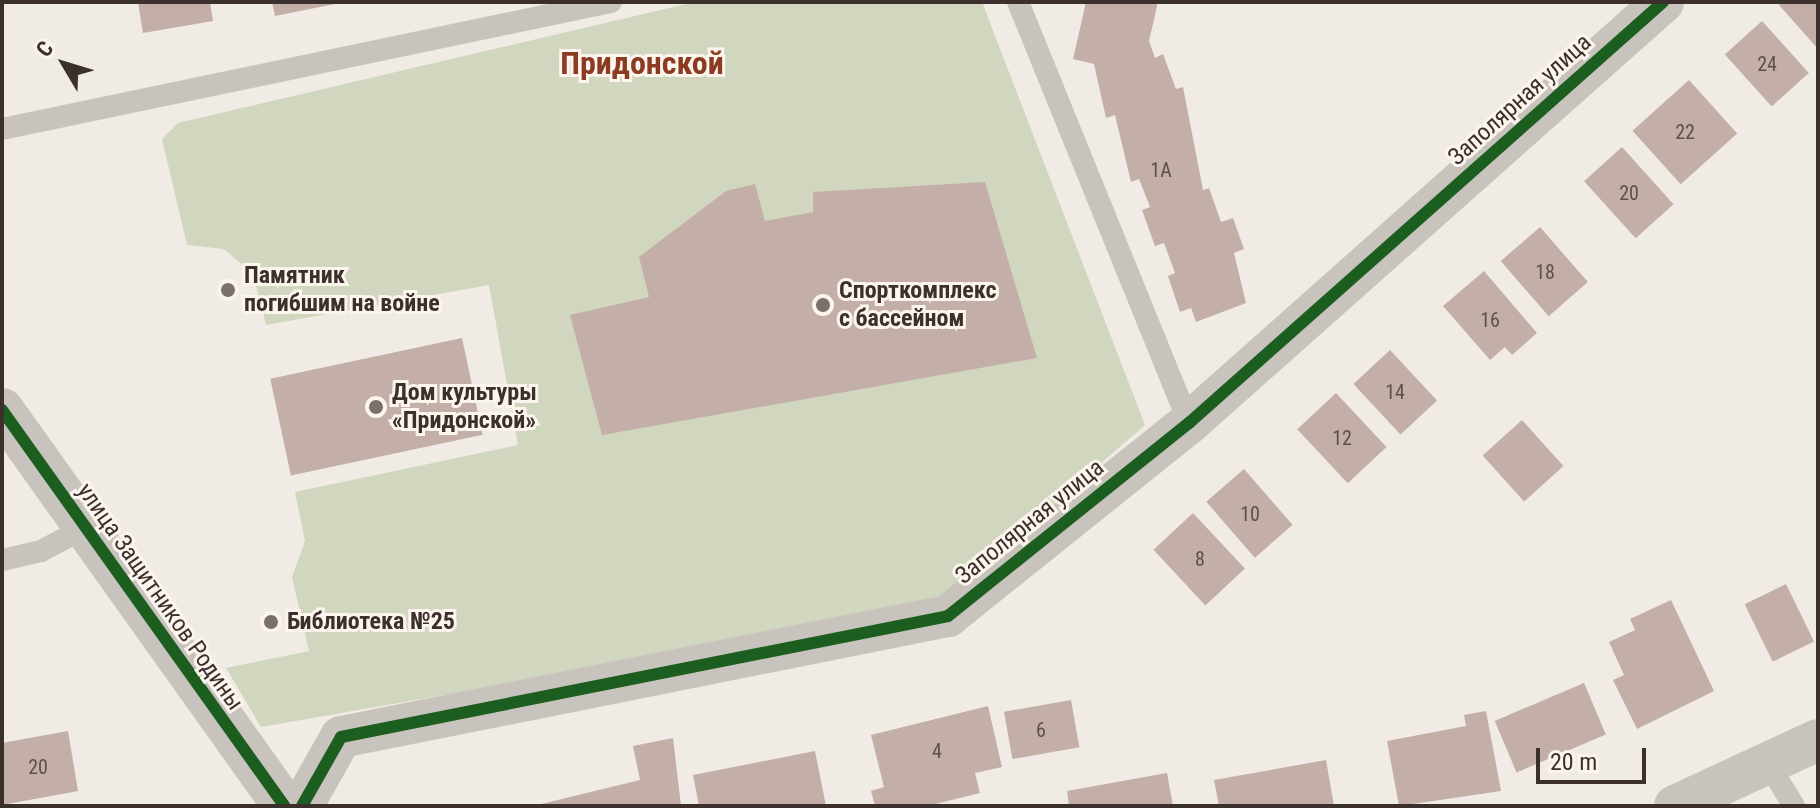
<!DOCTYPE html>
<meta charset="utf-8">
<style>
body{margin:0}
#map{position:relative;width:1820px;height:808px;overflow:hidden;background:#f0ebe5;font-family:"Roboto Condensed",sans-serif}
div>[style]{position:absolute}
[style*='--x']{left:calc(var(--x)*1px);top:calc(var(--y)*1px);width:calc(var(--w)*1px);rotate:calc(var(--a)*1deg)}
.green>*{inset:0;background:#d1d6bf}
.building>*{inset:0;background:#c3afa7;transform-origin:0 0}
.service>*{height:22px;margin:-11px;padding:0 11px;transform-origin:11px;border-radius:11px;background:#c9c3be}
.minor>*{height:42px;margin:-21px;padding:0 21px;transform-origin:21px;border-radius:21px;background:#c9c3be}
.tertiary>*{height:44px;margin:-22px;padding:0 22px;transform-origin:22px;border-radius:22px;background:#c9c3be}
.cycleway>*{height:12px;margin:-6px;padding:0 6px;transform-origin:6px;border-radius:6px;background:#1b5e20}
.dots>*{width:22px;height:22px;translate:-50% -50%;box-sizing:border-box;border:4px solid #fbf5ee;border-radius:50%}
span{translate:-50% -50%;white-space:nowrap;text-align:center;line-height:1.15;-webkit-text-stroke:6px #fbf5ee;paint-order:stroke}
.number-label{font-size:20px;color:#5d504a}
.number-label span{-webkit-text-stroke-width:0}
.street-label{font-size:24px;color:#3b302b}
.poi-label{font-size:24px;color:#3b302b;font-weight:700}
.left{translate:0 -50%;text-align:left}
.district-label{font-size:32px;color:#8c3b22;font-weight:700}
.frame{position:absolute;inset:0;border:4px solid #3b302b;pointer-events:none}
.north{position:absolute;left:24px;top:24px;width:80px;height:80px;-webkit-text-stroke:6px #fbf5ee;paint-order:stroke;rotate:308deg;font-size:22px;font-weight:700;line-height:32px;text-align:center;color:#3b302b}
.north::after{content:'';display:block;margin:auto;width:28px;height:36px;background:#3b302b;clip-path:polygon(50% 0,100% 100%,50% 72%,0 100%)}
.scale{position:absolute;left:1536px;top:748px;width:110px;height:36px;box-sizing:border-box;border:4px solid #3b302b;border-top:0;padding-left:10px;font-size:24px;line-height:28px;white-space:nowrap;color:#3b302b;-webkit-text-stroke:6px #fbf5ee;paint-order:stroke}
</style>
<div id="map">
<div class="green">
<i style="clip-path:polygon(695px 2px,982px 2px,1145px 425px,931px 610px,261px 727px,226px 668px,309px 651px,292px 577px,305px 541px,295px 492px,518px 445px,489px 285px,266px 325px,253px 274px,224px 249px,187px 245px,162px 139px,178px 123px)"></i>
</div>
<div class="building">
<i style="clip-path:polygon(138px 2px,210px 2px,213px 21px,143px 33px)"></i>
<i style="clip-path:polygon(272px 2px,340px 2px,340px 3px,275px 16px)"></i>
<i style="clip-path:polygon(1086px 2px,1158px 2px,1149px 41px,1155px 58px,1163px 54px,1176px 89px,1183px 87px,1203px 190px,1209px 188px,1221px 222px,1233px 218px,1244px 249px,1234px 253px,1246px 303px,1196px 322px,1191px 308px,1180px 312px,1168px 276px,1175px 273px,1164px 243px,1155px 246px,1142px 210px,1150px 207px,1139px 179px,1131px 182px,1115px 115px,1106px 118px,1094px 64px,1073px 59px)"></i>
<i style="clip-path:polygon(1783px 2px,1818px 2px,1818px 49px,1779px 5px)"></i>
<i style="left:1762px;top:21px;width:70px;height:50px;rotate:48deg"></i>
<i style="left:1689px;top:80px;width:72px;height:76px;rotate:48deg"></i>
<i style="left:1622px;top:147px;width:77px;height:51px;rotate:48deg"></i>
<i style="clip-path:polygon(985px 182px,1037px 358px,602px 435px,570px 315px,649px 297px,639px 257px,726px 191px,755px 184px,765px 221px,813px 212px,813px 192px)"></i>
<i style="left:1540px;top:227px;width:73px;height:52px;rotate:49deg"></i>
<i style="clip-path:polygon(1484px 271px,1537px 333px,1512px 355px,1505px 347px,1490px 360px,1443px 306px)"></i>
<i style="left:462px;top:338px;width:99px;height:196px;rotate:78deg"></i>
<i style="left:1390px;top:350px;width:69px;height:50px;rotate:47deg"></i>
<i style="left:1336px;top:393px;width:74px;height:53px;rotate:47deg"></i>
<i style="left:1522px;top:420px;width:62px;height:53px;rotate:48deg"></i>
<i style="left:1244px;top:469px;width:74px;height:50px;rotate:49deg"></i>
<i style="left:1193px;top:513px;width:76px;height:54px;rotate:47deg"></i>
<i style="left:1786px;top:584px;width:64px;height:46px;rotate:64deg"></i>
<i style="clip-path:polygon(1671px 600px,1714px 691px,1637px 729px,1613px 680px,1624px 675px,1609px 642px,1635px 630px,1630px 619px)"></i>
<i style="left:1584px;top:683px;width:56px;height:97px;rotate:67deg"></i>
<i style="left:1071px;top:700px;width:48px;height:68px;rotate:80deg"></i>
<i style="clip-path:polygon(988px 706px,1002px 767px,975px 773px,980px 793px,927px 806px,875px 806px,871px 791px,884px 787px,871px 735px)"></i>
<i style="clip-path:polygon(1486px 711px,1501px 791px,1399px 806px,1387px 741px,1466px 726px,1464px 715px)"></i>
<i style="clip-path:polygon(68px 731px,78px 791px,2px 805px,2px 743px)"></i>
<i style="clip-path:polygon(673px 738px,681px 806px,533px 806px,640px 780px,633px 746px)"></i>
<i style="clip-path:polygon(815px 751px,826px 806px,699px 806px,693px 775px)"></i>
<i style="clip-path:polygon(1326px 760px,1334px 806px,1219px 806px,1214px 780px)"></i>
<i style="clip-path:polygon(1167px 773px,1173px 806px,1069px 806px,1067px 791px)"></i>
</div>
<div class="service">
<i style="--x:1018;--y:2;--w:454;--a:67.9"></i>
<i style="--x:2;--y:129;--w:622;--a:-11.78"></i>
<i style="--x:2;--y:560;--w:40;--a:-13"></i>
<i style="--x:41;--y:551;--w:50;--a:-27.6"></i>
<i style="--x:1768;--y:764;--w:49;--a:58.2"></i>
</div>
<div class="minor">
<i style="--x:302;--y:806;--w:79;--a:-60.5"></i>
<i style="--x:341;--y:737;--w:619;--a:-11.27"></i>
<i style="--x:948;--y:616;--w:309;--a:-38.7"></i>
<i style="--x:1189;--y:423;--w:634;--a:-41.61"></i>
<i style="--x:1675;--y:806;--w:157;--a:-24.8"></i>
</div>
<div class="tertiary">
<i style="--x:2;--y:410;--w:486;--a:54.5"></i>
</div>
<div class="cycleway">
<i style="--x:2;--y:410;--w:486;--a:54.5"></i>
<i style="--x:302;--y:806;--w:79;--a:-60.5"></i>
<i style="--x:341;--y:737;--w:619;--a:-11.27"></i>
<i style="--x:948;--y:616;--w:309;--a:-38.7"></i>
<i style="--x:1189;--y:423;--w:634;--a:-41.61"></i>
</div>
<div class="dots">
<i style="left:228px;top:290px;background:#7a716c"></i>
<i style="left:823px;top:305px;background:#7a716c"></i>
<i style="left:376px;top:407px;background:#7a716c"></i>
<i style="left:271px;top:622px;background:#7a716c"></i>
</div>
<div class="number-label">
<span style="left:1767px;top:64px">24</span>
<span style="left:1685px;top:132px">22</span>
<span style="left:1161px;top:170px">1А</span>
<span style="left:1629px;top:193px">20</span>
<span style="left:1545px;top:272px">18</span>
<span style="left:1490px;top:320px">16</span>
<span style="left:1395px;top:392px">14</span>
<span style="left:1342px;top:438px">12</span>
<span style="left:1250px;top:514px">10</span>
<span style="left:1200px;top:559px">8</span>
<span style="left:1041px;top:730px">6</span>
<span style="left:937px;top:751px">4</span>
<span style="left:38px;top:767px">20</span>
</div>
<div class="street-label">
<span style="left:1520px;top:100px;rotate:-42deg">Заполярная улица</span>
<span style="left:1030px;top:522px;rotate:-39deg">Заполярная улица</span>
<span style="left:160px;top:597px;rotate:55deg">улица Защитников Родины</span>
</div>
<div class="poi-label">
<span class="left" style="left:244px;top:290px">Памятник<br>погибшим на войне</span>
<span class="left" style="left:839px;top:305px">Спорткомплекс<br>с бассейном</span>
<span class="left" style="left:392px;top:407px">Дом культуры<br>«Придонской»</span>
<span class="left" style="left:287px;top:622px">Библиотека №25</span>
</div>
<div class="district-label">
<span style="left:642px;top:63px">Придонской</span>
</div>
<div class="frame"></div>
<div class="north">С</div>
<div class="scale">20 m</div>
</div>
